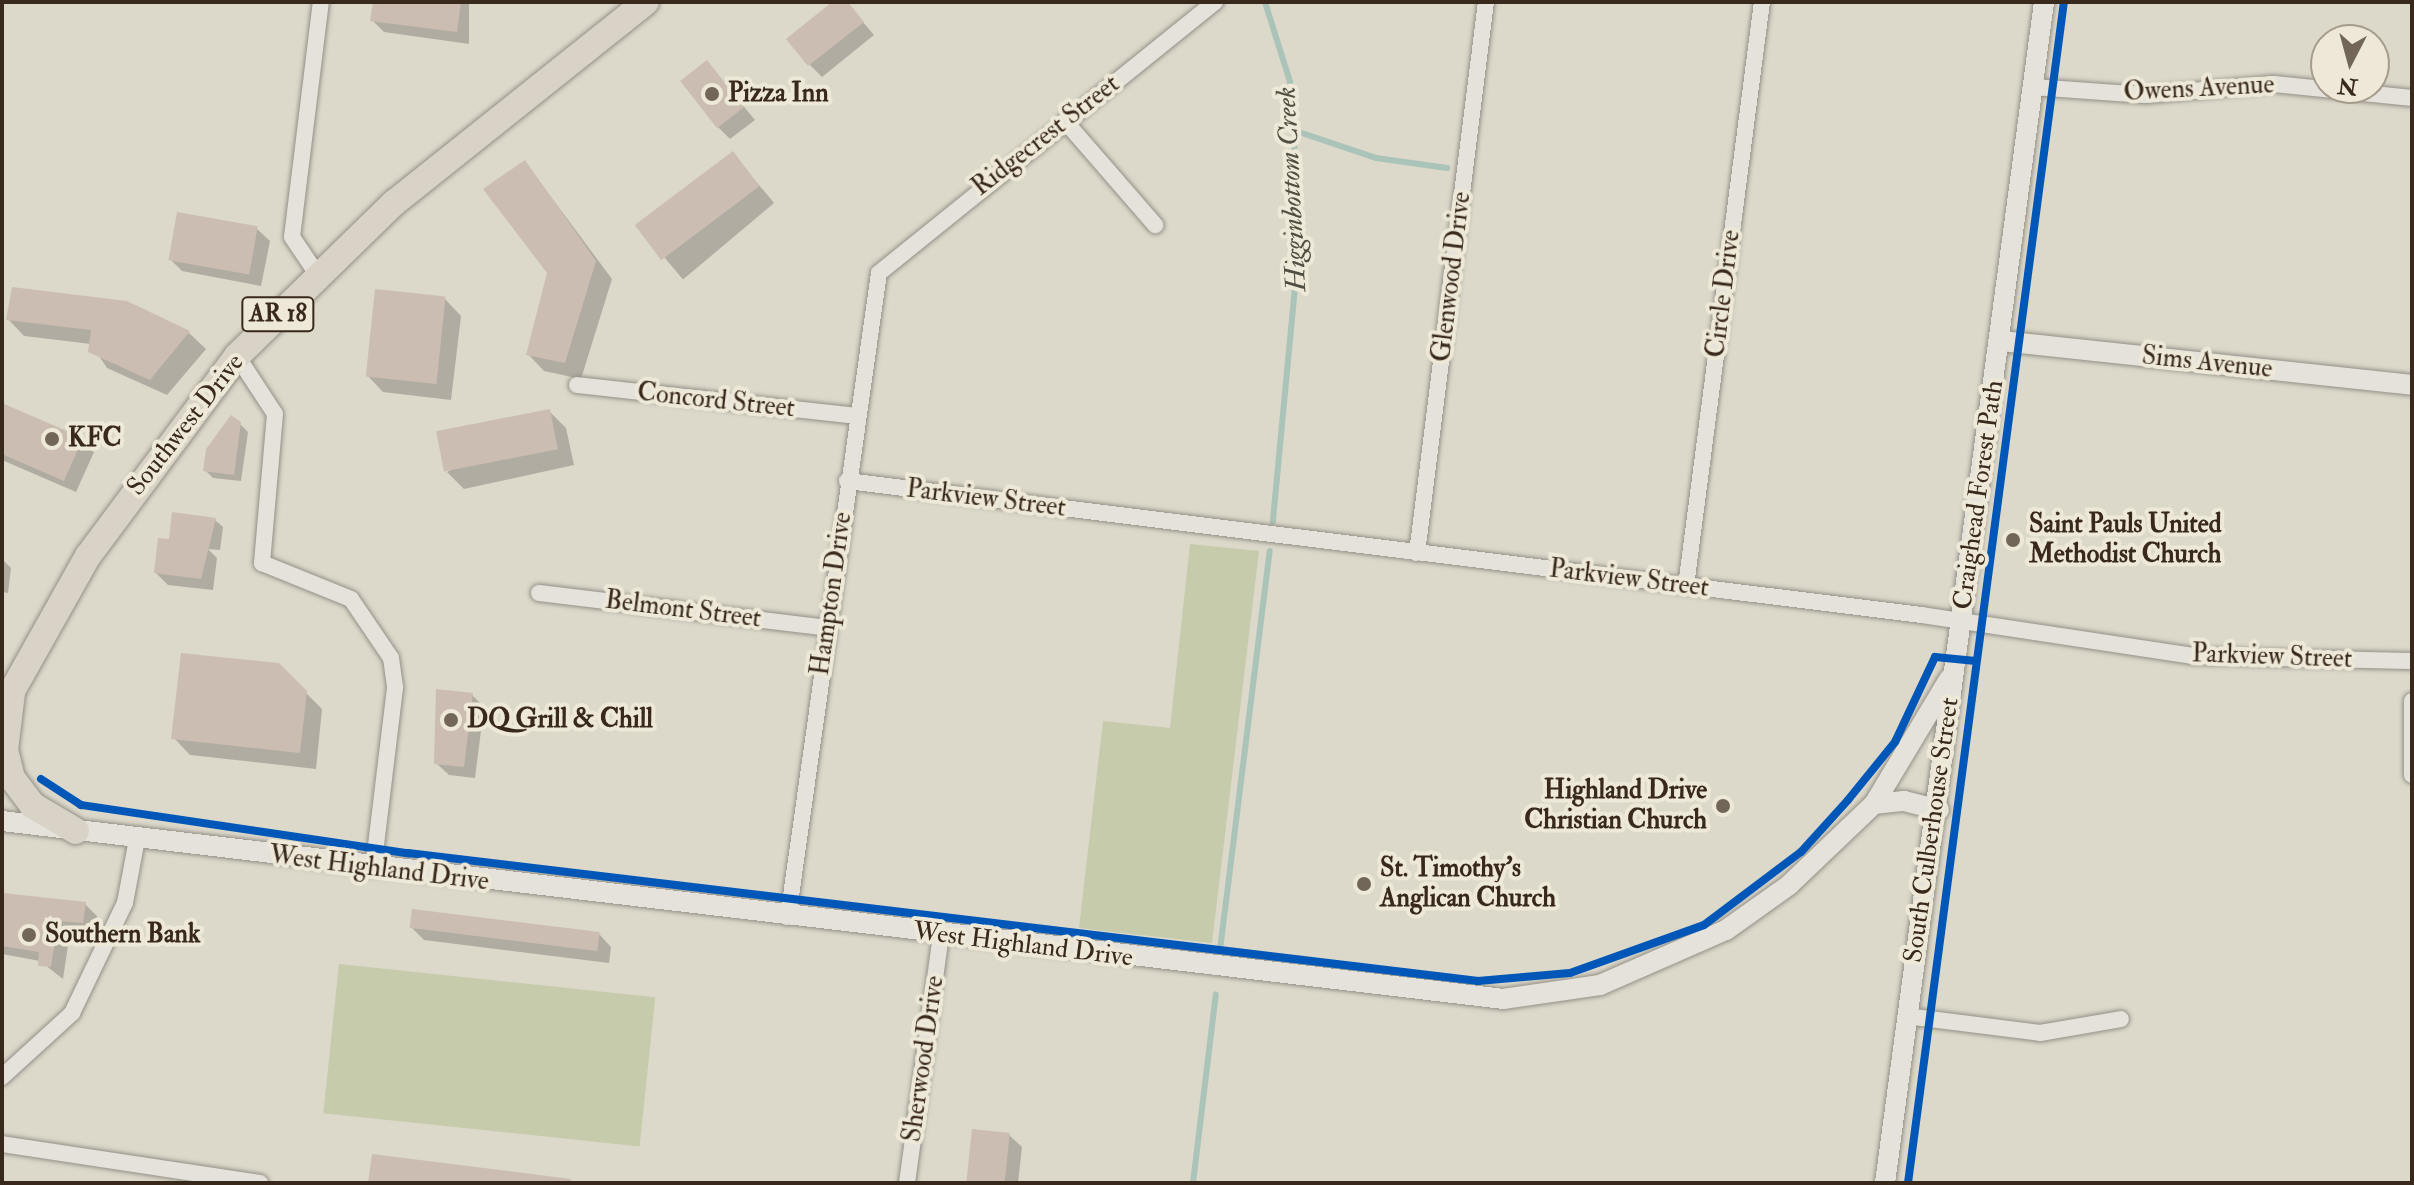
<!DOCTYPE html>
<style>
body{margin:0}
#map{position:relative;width:2414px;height:1185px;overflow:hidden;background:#dcd8ca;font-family:"IM FELL Double Pica",serif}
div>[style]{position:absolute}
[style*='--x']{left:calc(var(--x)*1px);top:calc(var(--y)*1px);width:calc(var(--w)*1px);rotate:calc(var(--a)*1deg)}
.green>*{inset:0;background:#c6cbac;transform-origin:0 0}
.shadow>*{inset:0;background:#0003;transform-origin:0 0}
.stream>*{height:6px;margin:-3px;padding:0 3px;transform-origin:3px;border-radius:3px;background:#aac4b9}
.building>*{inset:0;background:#ccbdb3;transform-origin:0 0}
.roads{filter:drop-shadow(0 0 2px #949087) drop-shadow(0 0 2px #949087)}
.minor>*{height:16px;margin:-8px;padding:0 8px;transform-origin:8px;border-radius:8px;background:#e4e2db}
.tertiary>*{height:20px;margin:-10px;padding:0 10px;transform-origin:10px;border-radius:10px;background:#e4e2db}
.primary>*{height:26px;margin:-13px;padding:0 13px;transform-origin:13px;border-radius:13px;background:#d9d3c7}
.cycleway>*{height:8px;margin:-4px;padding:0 4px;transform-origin:4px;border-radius:4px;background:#0057b8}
.dots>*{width:22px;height:22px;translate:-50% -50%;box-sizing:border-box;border:4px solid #ede8d7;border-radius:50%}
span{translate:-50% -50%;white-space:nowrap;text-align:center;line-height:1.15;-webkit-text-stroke:8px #ede8d7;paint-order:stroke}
.shield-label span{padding:2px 6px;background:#ede8d7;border:2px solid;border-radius:6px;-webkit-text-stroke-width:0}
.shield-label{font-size:24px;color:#39291c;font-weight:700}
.street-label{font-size:26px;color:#39291c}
.poi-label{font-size:26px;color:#39291c;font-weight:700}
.left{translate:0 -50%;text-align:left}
.right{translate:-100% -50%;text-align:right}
.water-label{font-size:28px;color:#504e42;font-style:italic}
.frame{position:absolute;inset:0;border:4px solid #39291c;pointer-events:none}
.north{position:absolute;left:2310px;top:24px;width:80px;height:80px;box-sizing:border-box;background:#ede8d7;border:2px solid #a59c8c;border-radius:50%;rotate:186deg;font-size:22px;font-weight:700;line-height:32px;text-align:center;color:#39291c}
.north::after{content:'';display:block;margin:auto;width:28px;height:36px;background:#726659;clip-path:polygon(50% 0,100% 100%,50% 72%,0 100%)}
</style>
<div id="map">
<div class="green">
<i style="clip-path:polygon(1190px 544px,1259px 551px,1212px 943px,1079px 928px,1103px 721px,1170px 728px)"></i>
<i style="left:339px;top:964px;width:318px;height:150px;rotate:6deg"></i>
</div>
<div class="shadow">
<i style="clip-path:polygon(375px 2px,469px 2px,469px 44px,384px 32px,372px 20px)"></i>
<i style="clip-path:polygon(836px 2px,846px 2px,874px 35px,822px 77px,810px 65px)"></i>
<i style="clip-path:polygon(707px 63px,755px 120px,730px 139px,718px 127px)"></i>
<i style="left:733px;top:154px;width:64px;height:119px;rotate:50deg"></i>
<i style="clip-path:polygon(525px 162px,612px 279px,581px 379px,544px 371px,528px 354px,550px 272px)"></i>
<i style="clip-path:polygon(257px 229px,270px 241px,261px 286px,182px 271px,170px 259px)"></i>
<i style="clip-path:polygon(445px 299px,461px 316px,451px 400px,383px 392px,367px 375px)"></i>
<i style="clip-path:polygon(126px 303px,189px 333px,206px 349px,167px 395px,107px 368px,91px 344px,24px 336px,8px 319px)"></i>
<i style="clip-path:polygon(2px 405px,94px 452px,76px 492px,2px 460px)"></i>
<i style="clip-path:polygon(549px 411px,566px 428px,574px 465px,464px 489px,447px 472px)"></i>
<i style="clip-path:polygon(240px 424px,248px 432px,241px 481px,213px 478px,205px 470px)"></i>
<i style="clip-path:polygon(215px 520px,223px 527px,220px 550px,208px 549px,217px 558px,213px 590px,168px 585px,156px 573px,174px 542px)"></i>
<i style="clip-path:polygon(2px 559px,11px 568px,8px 593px,2px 592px)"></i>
<i style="clip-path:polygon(278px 665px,322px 709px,316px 769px,190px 755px,174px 738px)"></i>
<i style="clip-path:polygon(472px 695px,484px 707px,475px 778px,449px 775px,436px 763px)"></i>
<i style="clip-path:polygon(4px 895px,85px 904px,97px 916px,95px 935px,70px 932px,63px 979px,40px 961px,2px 954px)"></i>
<i style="clip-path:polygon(412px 928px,599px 934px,611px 947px,609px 963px,424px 940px)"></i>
<i style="clip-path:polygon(1009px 1135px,1022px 1147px,1018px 1183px,968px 1183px)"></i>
</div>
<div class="stream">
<i style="--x:1265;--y:2;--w:84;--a:72.6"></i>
<i style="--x:1290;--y:82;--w:152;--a:86.2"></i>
<i style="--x:1300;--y:234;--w:289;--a:95.4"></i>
<i style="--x:1293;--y:130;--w:88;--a:18.6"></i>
<i style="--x:1376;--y:158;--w:72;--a:8"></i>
<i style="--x:1220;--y:950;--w:402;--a:-82.9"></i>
<i style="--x:1193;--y:1183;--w:190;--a:-83.1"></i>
</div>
<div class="building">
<i style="clip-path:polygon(373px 2px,461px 2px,457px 32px,370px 21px)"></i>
<i style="clip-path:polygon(832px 2px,848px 2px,864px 22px,808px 66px,786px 39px)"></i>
<i style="left:707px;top:60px;width:60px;height:34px;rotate:52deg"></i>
<i style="left:733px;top:151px;width:44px;height:123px;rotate:53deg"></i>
<i style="clip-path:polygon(525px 160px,596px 261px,565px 363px,526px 355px,547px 273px,483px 189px)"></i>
<i style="left:177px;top:212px;width:82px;height:49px;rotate:10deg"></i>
<i style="clip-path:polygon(12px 287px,127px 301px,190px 331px,150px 380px,88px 352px,91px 330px,6px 320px)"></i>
<i style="left:375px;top:289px;width:71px;height:88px;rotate:6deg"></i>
<i style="clip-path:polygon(2px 403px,83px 438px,64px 481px,2px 454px)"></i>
<i style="left:550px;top:409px;width:41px;height:116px;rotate:79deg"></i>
<i style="clip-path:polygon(231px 415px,241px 422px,234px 475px,203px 471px,206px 449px)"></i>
<i style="clip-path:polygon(172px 512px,216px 518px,201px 579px,154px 573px,158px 538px,169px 539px)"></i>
<i style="clip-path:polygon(181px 653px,279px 663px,307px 691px,300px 753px,171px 739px)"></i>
<i style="clip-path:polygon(436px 689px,473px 693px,464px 767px,434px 764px)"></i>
<i style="clip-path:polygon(3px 893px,86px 902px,83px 923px,58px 921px,51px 967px,38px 966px,39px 952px,2px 946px)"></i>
<i style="left:412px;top:909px;width:189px;height:19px;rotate:7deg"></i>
<i style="left:972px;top:1129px;width:38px;height:54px;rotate:6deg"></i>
<i style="clip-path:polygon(372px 1154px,571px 1179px,571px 1183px,368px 1183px)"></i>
</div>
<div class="roads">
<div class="minor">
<i style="--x:2033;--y:87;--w:112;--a:4.1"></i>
<i style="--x:2145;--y:95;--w:129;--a:-4.9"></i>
<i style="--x:2274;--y:84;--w:139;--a:5.8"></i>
<i style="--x:1065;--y:121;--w:138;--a:49.1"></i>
<i style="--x:317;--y:274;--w:45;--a:-124"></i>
<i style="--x:292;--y:237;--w:237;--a:-83"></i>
<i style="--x:237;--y:356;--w:69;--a:56.8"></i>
<i style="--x:275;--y:414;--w:150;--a:95"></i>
<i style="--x:262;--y:563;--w:96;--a:22"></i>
<i style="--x:351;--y:599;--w:71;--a:55.9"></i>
<i style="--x:391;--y:658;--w:30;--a:82"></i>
<i style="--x:395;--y:688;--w:182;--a:96.9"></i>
<i style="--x:577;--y:385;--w:281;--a:6.3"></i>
<i style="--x:847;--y:481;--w:1083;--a:7.11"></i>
<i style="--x:1922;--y:615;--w:273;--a:8.6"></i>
<i style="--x:2192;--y:656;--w:220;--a:1.3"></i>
<i style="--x:1417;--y:553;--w:555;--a:-82.86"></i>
<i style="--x:1686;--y:586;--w:589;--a:-82.59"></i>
<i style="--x:539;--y:593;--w:291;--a:6.9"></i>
<i style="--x:2412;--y:701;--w:74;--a:90"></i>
<i style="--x:788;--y:917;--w:650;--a:-81.96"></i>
<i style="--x:879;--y:273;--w:432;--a:-38.9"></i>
<i style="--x:1906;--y:1016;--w:135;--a:7.2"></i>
<i style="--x:2040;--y:1033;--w:82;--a:-9.8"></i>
<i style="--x:2;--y:1077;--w:95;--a:-42.4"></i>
<i style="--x:72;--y:1013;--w:122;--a:-64.3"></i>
<i style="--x:125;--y:903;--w:65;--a:-79.4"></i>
<i style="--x:2;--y:1144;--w:261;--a:8.6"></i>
<i style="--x:907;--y:1183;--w:250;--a:-82.2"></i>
</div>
<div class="tertiary">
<i style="--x:2002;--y:341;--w:412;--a:6.1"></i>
<i style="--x:1874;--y:804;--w:146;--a:-59"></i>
<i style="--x:2;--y:821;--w:1512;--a:6.76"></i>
<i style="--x:1503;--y:999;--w:98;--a:-8.2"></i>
<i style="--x:1600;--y:985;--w:137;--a:-23.6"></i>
<i style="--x:1726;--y:930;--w:77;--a:-35.5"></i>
<i style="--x:1789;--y:885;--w:117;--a:-43.6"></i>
<i style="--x:1874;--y:804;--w:30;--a:-6"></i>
<i style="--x:1904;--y:801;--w:36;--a:14"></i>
<i style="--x:1885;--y:1183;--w:1192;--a:-82.33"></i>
</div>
<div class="primary">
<i style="--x:12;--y:693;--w:57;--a:97"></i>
<i style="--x:5;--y:750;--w:29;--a:76"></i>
<i style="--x:12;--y:778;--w:34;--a:53"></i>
<i style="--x:32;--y:805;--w:51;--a:30.6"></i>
<i style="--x:2;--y:709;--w:176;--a:-60.7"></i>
<i style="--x:88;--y:556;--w:249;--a:-53.3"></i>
<i style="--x:237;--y:356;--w:219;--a:-44.3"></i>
<i style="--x:394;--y:203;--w:322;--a:-38.6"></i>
</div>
</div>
<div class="cycleway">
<i style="--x:41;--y:779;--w:48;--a:33"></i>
<i style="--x:81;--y:805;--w:331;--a:8.4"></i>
<i style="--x:408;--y:853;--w:1078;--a:6.82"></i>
<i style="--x:1478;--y:981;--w:92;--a:-5"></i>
<i style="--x:1570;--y:973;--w:142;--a:-19.7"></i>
<i style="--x:1704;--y:925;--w:121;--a:-37"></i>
<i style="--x:1801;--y:852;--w:70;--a:-47.9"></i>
<i style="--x:1848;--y:800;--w:75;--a:-51"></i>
<i style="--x:1895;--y:742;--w:94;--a:-64.8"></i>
<i style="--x:1935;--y:657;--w:41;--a:5.6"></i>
<i style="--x:1908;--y:1183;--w:1191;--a:-82.48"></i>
</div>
<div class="dots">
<i style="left:712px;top:94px;background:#726659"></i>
<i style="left:52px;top:439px;background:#726659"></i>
<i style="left:2013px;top:540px;background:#726659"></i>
<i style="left:451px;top:720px;background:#726659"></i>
<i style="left:1723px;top:806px;background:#726659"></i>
<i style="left:1364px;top:884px;background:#726659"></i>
<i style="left:29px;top:935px;background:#726659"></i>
</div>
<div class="shield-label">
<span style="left:278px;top:314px">AR 18</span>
</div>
<div class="street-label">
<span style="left:2199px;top:89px;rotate:-3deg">Owens Avenue</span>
<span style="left:1046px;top:136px;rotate:-38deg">Ridgecrest Street</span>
<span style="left:1452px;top:277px;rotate:-83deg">Glenwood Drive</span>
<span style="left:1724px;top:294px;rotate:-83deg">Circle Drive</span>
<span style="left:2207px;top:363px;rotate:6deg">Sims Avenue</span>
<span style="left:716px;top:401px;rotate:6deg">Concord Street</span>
<span style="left:186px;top:425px;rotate:-52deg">Southwest Drive</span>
<span style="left:1979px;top:495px;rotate:-82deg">Craighead Forest Path</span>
<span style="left:986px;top:499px;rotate:7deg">Parkview Street</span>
<span style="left:1629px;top:579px;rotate:7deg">Parkview Street</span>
<span style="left:832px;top:594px;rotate:-82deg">Hampton Drive</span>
<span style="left:683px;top:610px;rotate:7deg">Belmont Street</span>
<span style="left:2272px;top:657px;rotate:2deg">Parkview Street</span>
<span style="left:1932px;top:830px;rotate:-82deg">South Culberhouse Street</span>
<span style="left:379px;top:869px;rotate:7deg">West Highland Drive</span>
<span style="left:1023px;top:945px;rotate:7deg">West Highland Drive</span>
<span style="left:924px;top:1059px;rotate:-82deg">Sherwood Drive</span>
</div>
<div class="poi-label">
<span class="left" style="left:728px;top:94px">Pizza Inn</span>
<span class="left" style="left:68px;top:439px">KFC</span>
<span class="left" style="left:2029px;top:540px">Saint Pauls United<br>Methodist Church</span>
<span class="left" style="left:467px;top:720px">DQ Grill &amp; Chill</span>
<span class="right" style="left:1707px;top:806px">Highland Drive<br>Christian Church</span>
<span class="left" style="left:1380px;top:884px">St. Timothy's<br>Anglican Church</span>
<span class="left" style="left:45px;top:935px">Southern Bank</span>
</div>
<div class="water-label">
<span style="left:1292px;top:189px;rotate:-93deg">Higginbottom Creek</span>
</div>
<div class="frame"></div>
<div class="north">N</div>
</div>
